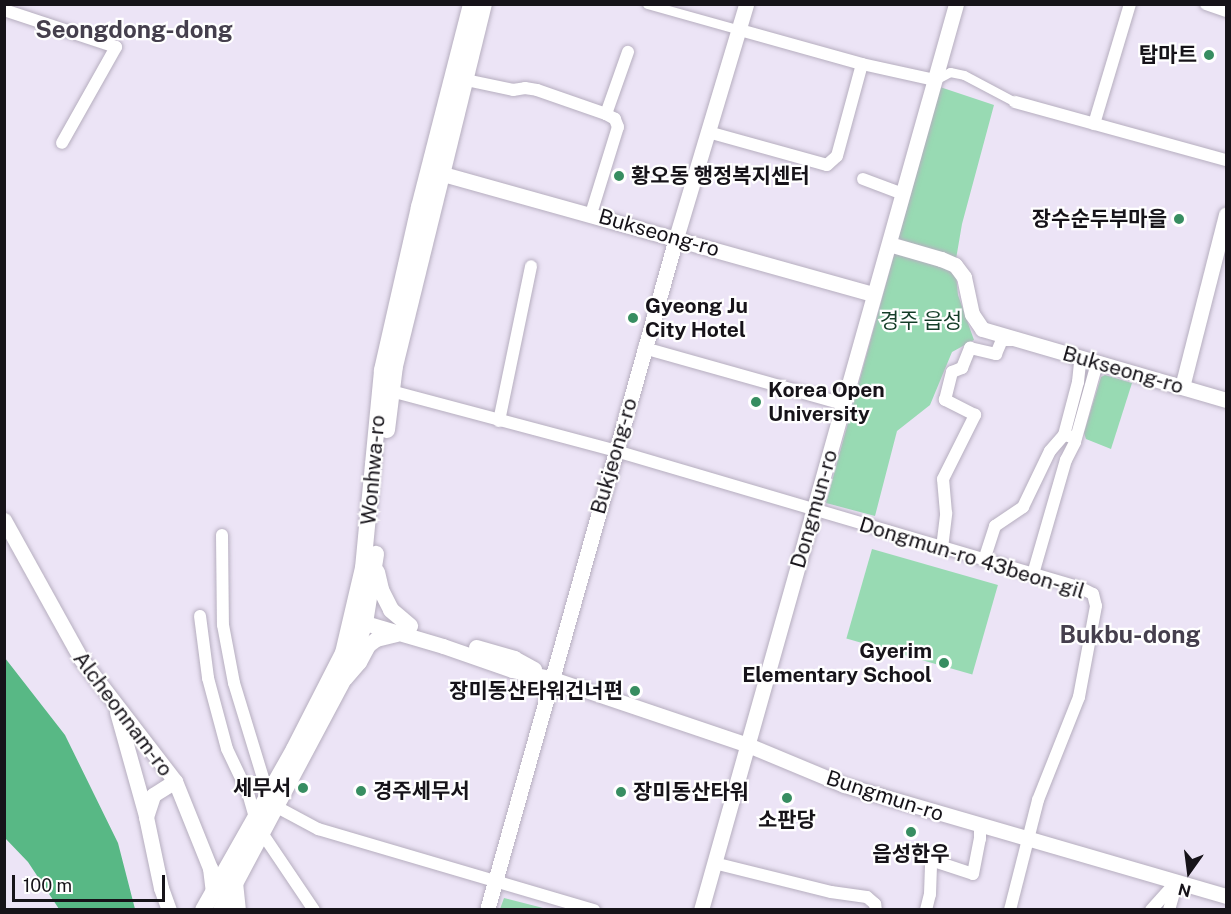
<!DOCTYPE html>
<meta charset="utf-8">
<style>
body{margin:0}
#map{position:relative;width:1231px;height:914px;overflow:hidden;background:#ece4f6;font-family:"Public Sans","Noto Sans KR",sans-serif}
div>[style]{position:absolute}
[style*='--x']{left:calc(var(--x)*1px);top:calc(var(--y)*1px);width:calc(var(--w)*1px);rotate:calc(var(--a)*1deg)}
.green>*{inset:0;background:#98dab3;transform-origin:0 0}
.water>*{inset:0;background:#58b885}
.roads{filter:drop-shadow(0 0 2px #b6aebf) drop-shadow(0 0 2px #b6aebf)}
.pedestrian>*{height:9px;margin:-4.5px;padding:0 4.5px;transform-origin:4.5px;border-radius:4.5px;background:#fff}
.minor>*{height:12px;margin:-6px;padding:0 6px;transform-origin:6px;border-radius:6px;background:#fff}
.tertiary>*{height:15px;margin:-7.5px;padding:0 7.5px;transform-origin:7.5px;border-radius:7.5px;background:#fff}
.secondary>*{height:16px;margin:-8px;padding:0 8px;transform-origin:8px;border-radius:8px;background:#fff}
.dots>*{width:16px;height:16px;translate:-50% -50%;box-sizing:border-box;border:3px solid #fff;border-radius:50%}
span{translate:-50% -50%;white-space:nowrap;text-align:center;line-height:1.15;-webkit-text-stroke:4.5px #fff;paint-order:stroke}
.poi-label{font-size:21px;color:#161319;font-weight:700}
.right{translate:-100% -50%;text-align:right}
.left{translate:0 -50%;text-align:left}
.street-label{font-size:21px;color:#161319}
.park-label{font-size:21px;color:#143d28}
.quarter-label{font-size:24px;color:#453f4d;font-weight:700}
.frame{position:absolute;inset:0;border:6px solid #161319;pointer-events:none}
.north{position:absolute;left:1159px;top:842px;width:60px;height:60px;-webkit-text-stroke:4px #fff;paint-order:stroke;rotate:194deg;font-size:16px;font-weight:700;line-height:24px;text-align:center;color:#161319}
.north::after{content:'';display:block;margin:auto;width:21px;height:27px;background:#161319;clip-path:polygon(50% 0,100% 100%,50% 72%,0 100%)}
.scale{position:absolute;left:12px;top:875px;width:153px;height:27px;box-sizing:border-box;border:3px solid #161319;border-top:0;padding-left:8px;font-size:18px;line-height:21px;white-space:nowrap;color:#161319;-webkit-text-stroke:4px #fff;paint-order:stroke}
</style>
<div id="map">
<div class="green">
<i style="clip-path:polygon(940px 87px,994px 105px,962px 224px,955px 265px,958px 295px,974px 340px,952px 352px,930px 405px,897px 431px,875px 516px,826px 503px)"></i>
<i style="clip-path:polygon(1105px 375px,1132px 383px,1111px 449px,1086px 439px,1084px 433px,1101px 377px)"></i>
<i style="left:872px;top:549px;width:131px;height:93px;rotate:16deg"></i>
<i style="clip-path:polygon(504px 898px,547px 909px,500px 909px)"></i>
</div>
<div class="water">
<i style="clip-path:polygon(5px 658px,65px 735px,118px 843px,135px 909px,59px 909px,28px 862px,5px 838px)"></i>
</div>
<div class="roads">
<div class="pedestrian">
<i style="--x:647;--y:4;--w:97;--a:15.6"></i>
<i style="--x:935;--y:80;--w:17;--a:-28"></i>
<i style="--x:950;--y:72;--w:14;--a:12"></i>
<i style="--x:964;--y:75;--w:58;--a:27.9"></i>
</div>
<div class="minor">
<i style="--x:1206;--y:4;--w:21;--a:19"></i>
<i style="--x:4;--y:10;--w:118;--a:18.3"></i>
<i style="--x:116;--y:47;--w:110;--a:119.4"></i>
<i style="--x:740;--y:30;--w:127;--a:15.6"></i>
<i style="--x:862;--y:64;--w:75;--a:12.4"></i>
<i style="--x:466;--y:80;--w:48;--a:12"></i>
<i style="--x:513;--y:90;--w:12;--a:-9"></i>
<i style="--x:525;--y:88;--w:12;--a:9"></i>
<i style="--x:537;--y:90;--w:73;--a:19.2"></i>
<i style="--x:606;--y:114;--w:66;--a:-70.5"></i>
<i style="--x:1015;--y:102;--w:219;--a:15.4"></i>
<i style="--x:1094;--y:124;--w:125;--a:-73.3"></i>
<i style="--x:708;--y:132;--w:123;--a:15.5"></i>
<i style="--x:827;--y:165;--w:13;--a:-42"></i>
<i style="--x:837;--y:156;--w:95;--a:-74.8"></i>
<i style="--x:863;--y:179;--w:43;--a:20.6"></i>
<i style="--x:591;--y:214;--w:91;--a:-72.8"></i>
<i style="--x:618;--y:127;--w:9;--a:-111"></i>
<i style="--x:615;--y:119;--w:10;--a:-151"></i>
<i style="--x:644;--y:348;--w:207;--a:15.7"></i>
<i style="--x:391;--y:391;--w:233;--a:14.9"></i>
<i style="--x:616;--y:451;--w:485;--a:16.4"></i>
<i style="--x:1081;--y:588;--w:13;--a:27"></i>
<i style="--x:1093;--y:594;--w:12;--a:76"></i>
<i style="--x:1096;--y:606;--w:93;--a:100.6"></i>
<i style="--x:1079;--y:697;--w:111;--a:111.7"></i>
<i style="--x:1038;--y:800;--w:114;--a:104.3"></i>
<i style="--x:499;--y:421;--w:158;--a:-78.3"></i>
<i style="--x:1064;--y:435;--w:55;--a:-75.2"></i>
<i style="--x:1078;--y:382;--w:20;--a:-84"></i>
<i style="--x:1080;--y:362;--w:8;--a:-130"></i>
<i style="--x:222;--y:535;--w:90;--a:89.4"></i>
<i style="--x:223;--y:625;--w:59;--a:79.3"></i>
<i style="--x:234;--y:683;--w:116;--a:73"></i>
<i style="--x:942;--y:548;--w:35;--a:-83"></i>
<i style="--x:946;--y:513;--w:34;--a:-95"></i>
<i style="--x:943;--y:479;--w:72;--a:-63.4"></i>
<i style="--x:975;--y:415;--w:34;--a:-153"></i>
<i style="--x:945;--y:400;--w:29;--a:-76"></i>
<i style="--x:952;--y:372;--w:11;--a:-22"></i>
<i style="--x:962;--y:368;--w:22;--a:-68"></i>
<i style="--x:970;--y:348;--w:27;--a:13"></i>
<i style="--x:996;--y:354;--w:15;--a:-67"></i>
<i style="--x:1002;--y:340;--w:12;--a:0"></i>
<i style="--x:984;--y:560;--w:36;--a:-72"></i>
<i style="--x:995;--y:526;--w:34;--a:-34"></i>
<i style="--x:1023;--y:507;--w:62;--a:-64.3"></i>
<i style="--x:1050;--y:451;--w:21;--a:-49"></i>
<i style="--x:1064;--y:435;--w:12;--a:14"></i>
<i style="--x:1033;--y:574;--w:119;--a:-73.9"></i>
<i style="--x:1066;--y:460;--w:20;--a:-63"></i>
<i style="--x:1075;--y:442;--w:82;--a:-74.4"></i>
<i style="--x:200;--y:616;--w:63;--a:82.6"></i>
<i style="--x:208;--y:678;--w:73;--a:75"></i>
<i style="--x:227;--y:749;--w:49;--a:64.5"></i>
<i style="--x:248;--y:793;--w:26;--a:74"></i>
<i style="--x:277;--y:807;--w:47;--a:28.2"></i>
<i style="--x:318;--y:829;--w:288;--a:16.4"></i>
<i style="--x:262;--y:833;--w:93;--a:56"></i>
<i style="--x:714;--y:863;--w:121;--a:13.9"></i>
<i style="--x:831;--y:892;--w:36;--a:8"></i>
<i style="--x:867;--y:897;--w:11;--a:41"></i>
<i style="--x:875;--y:904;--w:6;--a:81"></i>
<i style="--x:926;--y:910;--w:16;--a:-76"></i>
<i style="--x:930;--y:894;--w:34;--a:-88"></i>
<i style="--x:931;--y:860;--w:44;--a:18.4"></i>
<i style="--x:973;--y:874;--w:36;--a:-79"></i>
<i style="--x:980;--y:839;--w:13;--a:-90"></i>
<i style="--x:1151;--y:910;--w:38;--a:-48"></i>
<i style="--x:1169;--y:910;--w:26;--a:-74"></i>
</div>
<div class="tertiary">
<i style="--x:443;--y:174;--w:447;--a:15.6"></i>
<i style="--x:889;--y:244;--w:54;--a:16.1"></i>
<i style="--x:941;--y:259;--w:15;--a:23"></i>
<i style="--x:955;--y:265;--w:15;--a:53"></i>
<i style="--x:964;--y:277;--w:38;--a:78"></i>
<i style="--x:972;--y:314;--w:18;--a:56"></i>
<i style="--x:982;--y:329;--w:254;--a:16.2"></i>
<i style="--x:1182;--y:387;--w:178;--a:-75.7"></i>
<i style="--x:4;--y:520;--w:159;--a:61"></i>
<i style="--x:81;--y:659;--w:154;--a:52.4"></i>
<i style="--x:175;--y:781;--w:94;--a:68.1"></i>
<i style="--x:210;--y:868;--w:24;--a:83"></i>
<i style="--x:365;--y:623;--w:81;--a:16.4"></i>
<i style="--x:443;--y:646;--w:73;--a:19.2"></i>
<i style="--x:512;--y:670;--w:39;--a:12"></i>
<i style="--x:550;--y:678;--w:209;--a:18.7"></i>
<i style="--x:748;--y:745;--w:104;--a:22.6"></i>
<i style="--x:844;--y:785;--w:398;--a:16.2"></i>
<i style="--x:476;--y:647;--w:40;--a:16"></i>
<i style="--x:514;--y:658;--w:23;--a:29"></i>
<i style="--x:345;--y:678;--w:21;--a:-49"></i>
<i style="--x:359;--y:662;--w:19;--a:-62"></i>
<i style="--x:368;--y:645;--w:10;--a:-37"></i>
<i style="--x:376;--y:639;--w:21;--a:-14"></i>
<i style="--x:117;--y:712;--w:108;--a:74.4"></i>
<i style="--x:235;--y:882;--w:28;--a:84"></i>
<i style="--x:169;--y:910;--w:23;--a:-110"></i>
<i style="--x:161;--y:888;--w:73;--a:-101.9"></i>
<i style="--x:146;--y:817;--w:23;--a:-72"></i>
<i style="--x:153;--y:795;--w:26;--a:-32"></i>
<i style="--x:487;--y:910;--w:698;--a:-74.29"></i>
<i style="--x:676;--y:238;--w:244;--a:-73.3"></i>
<i style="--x:701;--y:910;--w:941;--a:-74.28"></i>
</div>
<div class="secondary">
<i style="--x:387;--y:430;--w:64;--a:-82.9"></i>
<i style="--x:395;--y:366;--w:373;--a:-76.2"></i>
<i style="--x:377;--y:572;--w:18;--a:77"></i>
<i style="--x:381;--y:590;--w:22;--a:63"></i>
<i style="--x:391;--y:610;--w:25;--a:40"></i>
<i style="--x:203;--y:910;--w:185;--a:-60.5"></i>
<i style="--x:294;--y:749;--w:108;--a:-63"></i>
<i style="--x:343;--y:653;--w:87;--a:-76.8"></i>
<i style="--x:363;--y:568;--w:199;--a:-84.5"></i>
<i style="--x:382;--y:370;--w:167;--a:-77.2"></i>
<i style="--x:419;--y:207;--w:210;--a:-75.6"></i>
<i style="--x:221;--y:910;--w:262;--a:-62"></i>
<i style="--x:344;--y:679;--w:60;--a:-69.4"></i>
<i style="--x:365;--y:623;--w:70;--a:-80.9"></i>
</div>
</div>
<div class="dots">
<i style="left:1209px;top:55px;background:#378d61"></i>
<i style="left:619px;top:176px;background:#378d61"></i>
<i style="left:1179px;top:219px;background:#378d61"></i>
<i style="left:633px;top:318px;background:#378d61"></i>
<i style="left:756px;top:402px;background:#378d61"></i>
<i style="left:944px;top:663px;background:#378d61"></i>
<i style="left:635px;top:691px;background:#378d61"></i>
<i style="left:303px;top:788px;background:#378d61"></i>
<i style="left:361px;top:791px;background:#378d61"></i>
<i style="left:621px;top:792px;background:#378d61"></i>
<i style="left:787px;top:798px;background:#378d61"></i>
<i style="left:911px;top:832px;background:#378d61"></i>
</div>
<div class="poi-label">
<span class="right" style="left:1197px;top:55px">탑마트</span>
<span class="left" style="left:631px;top:176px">황오동 행정복지센터</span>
<span class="right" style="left:1167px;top:219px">장수순두부마을</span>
<span class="left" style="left:645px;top:318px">Gyeong Ju<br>City Hotel</span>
<span class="left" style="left:768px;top:402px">Korea Open<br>University</span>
<span class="right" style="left:932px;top:663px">Gyerim<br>Elementary School</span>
<span class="right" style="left:623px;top:691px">장미동산타워건너편</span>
<span class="right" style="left:291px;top:788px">세무서</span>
<span class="left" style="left:373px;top:791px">경주세무서</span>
<span class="left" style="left:633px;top:792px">장미동산타워</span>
<span style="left:787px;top:820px">소판당</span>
<span style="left:911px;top:854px">읍성한우</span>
</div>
<div class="street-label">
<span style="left:659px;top:233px;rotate:16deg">Bukseong-ro</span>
<span style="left:1123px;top:370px;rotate:16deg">Bukseong-ro</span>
<span style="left:614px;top:456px;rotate:-74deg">Bukjeong-ro</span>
<span style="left:373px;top:470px;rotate:-85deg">Wonhwa-ro</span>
<span style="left:814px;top:509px;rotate:-74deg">Dongmun-ro</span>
<span style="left:972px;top:558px;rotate:17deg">Dongmun-ro 43beon-gil</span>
<span style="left:123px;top:714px;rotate:53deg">Alcheonnam-ro</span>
<span style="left:885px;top:796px;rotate:18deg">Bungmun-ro</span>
</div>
<div class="park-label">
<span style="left:921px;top:321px">경주 읍성</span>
</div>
<div class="quarter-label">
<span style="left:134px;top:30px">Seongdong-dong</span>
<span style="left:1130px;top:635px">Bukbu-dong</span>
</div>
<div class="frame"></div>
<div class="north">N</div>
<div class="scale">100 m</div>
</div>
